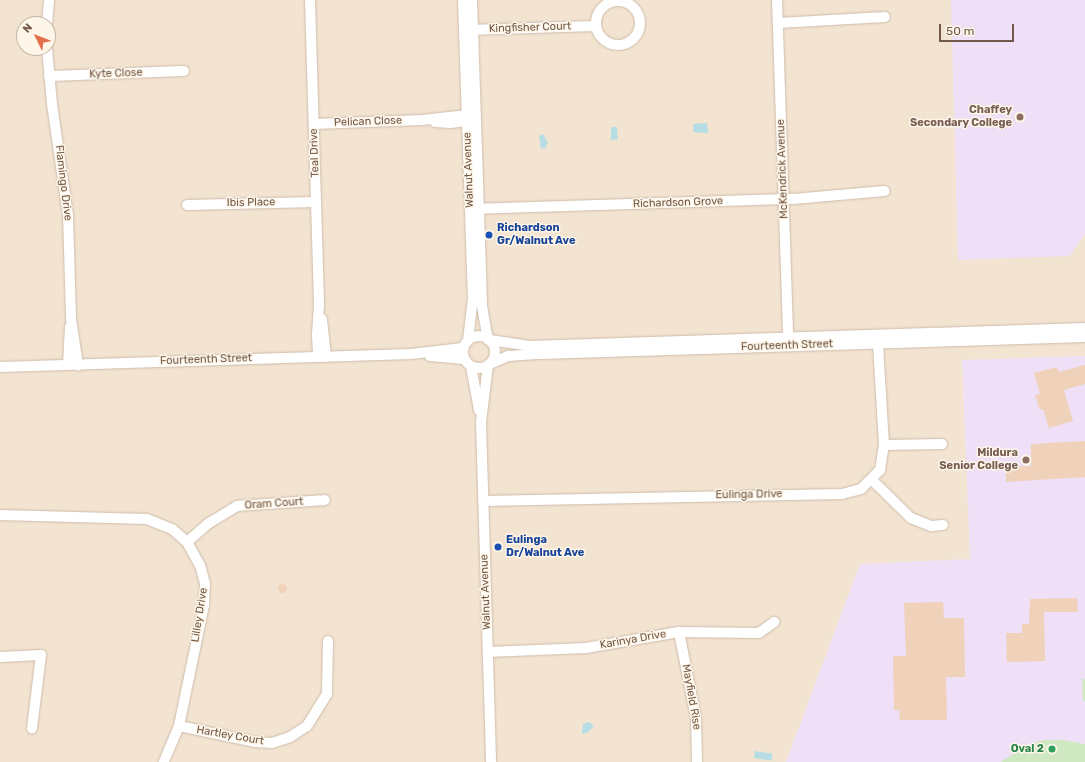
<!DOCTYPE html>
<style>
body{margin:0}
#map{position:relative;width:1085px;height:762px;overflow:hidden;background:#fbf2e2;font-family:Rubik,sans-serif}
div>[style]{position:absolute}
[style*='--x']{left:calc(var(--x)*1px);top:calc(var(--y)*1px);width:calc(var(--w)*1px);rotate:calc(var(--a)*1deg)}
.residential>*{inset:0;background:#f3e4d1}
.education>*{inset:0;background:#efdff7}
.green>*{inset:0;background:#d0e8c1}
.water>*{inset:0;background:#b7dde4;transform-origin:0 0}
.building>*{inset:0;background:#f0d1ba}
.round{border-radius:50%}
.roads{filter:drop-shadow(0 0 1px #cebcac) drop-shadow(0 0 1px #cebcac)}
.minor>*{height:10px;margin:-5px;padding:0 5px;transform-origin:5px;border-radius:5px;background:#fff}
.minor>.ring{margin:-5px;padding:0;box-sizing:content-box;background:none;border:10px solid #fff;border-radius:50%}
.dots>*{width:11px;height:11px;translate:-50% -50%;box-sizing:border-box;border:2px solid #fef6e8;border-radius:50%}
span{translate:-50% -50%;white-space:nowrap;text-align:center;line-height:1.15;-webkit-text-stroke:3px #fef6e8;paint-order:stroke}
.street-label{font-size:11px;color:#725949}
.education-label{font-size:11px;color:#785e54;font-weight:700}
.right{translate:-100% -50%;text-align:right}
.transit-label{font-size:11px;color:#164399;font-weight:700}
.left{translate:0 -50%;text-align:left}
.leisure-label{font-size:11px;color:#27864d;font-weight:700}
.north{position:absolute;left:16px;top:16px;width:40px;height:40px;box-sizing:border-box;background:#fef6e8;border:1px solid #c6b7a8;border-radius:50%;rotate:313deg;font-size:11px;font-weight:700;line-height:16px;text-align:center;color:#725949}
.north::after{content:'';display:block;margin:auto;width:14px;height:18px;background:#e26f4a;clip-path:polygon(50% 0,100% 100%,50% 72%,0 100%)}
.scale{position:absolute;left:939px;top:24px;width:75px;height:18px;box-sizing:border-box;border:2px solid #725949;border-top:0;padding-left:5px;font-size:12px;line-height:14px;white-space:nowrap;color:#725949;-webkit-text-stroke:3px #fef6e8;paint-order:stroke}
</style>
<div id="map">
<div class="residential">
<i style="clip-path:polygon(evenodd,0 0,1085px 0,1085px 356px,962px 360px,970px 559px,860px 564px,786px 762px,0 762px,0 0,24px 24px,48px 24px,48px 48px,24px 48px,24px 24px)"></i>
</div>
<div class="education">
<i style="clip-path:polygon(951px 0,1085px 0,1085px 234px,1070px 256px,958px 260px)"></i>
<i style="clip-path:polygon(1085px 356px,1085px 762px,786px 762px,860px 564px,970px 559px,962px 360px)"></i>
</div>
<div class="green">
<i style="clip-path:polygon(1082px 679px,1085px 679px,1085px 701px,1083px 701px)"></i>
<i style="clip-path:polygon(1044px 740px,1064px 740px,1085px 744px,1085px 762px,1001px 762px,1028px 745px)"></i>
</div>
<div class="water">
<i style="clip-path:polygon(707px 123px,708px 133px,693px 132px,693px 124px)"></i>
<i style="clip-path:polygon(611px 127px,617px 127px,618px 139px,611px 140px)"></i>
<i style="clip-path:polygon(543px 134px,548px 143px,545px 148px,541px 149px,539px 136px)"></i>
<i style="clip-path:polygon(589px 722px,594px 726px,588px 732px,582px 734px,583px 724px)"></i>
<i style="left:755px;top:751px;width:18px;height:7px;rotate:9deg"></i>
</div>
<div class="building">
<i style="clip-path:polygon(1085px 365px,1085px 384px,1064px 390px,1073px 421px,1049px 428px,1043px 409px,1040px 410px,1035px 395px,1040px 394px,1034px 373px,1057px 367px,1059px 372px)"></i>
<i style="clip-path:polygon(1085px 441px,1085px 477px,1006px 482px,1006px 467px,1031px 466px,1031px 444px)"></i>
<i class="round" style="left:277.5px;top:583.5px;width:9px;height:9px"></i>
<i style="clip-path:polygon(1077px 598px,1078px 612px,1044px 612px,1045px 661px,1007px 662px,1006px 633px,1022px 633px,1022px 624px,1029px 624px,1030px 599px)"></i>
<i style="clip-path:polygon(943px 602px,944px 618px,964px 618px,965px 677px,946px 677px,947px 720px,900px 720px,899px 710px,894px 710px,893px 656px,906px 656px,904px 603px)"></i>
</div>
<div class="roads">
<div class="minor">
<i style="--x:310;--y:0;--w:305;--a:88.3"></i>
<i style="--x:319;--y:305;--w:30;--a:94"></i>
<i style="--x:317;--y:335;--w:22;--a:87"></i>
<i style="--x:463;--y:0;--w:298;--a:88.1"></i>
<i style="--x:473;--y:298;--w:42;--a:96.8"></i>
<i style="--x:472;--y:0;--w:306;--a:88.1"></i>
<i style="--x:482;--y:306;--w:34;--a:80"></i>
<i style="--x:777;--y:0;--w:337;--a:88.1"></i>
<i class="ring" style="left:596px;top:1px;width:34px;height:34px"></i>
<i style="--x:778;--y:23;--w:107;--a:-3.2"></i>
<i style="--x:47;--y:24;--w:24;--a:-85"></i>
<i style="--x:467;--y:30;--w:128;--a:-1.8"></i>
<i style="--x:47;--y:48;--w:56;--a:84.9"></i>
<i style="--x:52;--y:104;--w:112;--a:81.8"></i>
<i style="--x:68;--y:215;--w:104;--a:88.3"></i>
<i style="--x:71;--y:319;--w:47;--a:81.3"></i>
<i style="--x:49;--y:76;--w:135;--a:-2.1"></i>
<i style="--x:435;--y:122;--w:15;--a:4"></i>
<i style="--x:450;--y:123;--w:23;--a:-7"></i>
<i style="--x:314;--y:124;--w:108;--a:-2.1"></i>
<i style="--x:422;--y:120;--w:45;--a:-6.3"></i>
<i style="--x:467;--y:115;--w:6;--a:18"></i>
<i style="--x:187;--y:205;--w:129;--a:-1.3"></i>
<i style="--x:470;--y:209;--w:323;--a:-1.8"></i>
<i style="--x:793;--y:199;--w:92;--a:-5"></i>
<i style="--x:322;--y:319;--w:38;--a:84"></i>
<i class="ring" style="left:463px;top:336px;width:22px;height:22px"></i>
<i style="--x:490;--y:340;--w:40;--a:8.5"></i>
<i style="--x:530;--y:346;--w:555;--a:-1.86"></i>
<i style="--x:430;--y:356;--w:34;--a:5"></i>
<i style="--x:490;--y:364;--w:20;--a:-24"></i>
<i style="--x:508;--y:356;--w:32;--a:-4"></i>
<i style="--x:540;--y:354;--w:545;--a:-1.79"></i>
<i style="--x:68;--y:365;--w:38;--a:-87"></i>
<i style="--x:488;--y:365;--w:57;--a:97"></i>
<i style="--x:481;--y:422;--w:340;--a:88.3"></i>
<i style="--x:471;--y:366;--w:45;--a:79.7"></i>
<i style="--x:0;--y:367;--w:411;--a:-1.8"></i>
<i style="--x:411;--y:354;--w:52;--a:-6.6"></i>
<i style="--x:884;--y:445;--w:58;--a:-1"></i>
<i style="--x:872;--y:480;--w:54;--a:44.3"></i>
<i style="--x:911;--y:518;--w:22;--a:22"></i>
<i style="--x:931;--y:526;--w:12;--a:-5"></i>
<i style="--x:483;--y:501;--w:359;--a:-1.1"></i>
<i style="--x:842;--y:494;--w:20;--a:-15"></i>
<i style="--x:861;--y:489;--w:27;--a:-45"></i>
<i style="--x:880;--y:470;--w:25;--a:-81"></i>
<i style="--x:884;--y:445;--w:102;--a:-93.4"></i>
<i style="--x:0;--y:515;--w:147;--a:1.6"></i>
<i style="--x:147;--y:519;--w:27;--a:22"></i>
<i style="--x:172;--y:529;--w:20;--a:41"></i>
<i style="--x:187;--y:542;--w:26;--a:61"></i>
<i style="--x:200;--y:565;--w:20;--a:75"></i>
<i style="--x:205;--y:584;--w:21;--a:93"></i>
<i style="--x:204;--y:605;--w:124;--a:101.7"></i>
<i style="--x:179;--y:726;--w:39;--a:113"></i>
<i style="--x:187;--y:542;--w:29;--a:-41"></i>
<i style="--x:209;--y:523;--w:33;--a:-31"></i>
<i style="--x:237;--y:506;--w:88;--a:-3.9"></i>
<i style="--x:679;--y:632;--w:88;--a:78.8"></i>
<i style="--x:696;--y:718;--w:44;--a:88.7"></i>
<i style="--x:488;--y:652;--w:98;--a:-2.3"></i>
<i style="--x:586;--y:648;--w:94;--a:-9.8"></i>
<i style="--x:679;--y:632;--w:80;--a:0.7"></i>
<i style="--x:759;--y:633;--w:19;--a:-36"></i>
<i style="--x:0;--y:657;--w:41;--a:-2.8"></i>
<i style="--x:41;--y:655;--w:74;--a:97"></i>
<i style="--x:179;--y:726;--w:78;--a:11.9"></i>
<i style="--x:255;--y:742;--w:17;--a:3"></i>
<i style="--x:272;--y:743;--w:19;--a:-18"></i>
<i style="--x:290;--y:737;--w:20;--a:-33"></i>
<i style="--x:307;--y:726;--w:38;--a:-58"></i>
<i style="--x:327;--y:694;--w:53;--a:-88.9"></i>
</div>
</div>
<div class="dots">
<i style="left:1020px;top:117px;background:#8d6e63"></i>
<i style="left:489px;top:235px;background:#1a4fb4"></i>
<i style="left:1026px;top:460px;background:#8d6e63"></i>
<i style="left:498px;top:547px;background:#1a4fb4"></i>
<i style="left:1052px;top:749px;background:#2e9e5b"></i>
</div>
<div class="street-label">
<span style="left:530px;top:28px;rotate:-2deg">Kingfisher Court</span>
<span style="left:116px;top:74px;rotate:-2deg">Kyte Close</span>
<span style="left:368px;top:122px;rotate:-2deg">Pelican Close</span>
<span style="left:315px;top:153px;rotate:-92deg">Teal Drive</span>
<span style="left:783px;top:169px;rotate:-92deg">McKendrick Avenue</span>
<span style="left:469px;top:170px;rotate:-92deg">Walnut Avenue</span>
<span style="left:63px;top:183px;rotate:83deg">Flamingo Drive</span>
<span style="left:251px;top:203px;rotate:-1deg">Ibis Place</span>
<span style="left:678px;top:203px;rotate:-2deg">Richardson Grove</span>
<span style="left:787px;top:346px;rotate:-2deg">Fourteenth Street</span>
<span style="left:206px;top:360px;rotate:-2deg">Fourteenth Street</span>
<span style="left:749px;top:495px;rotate:-1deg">Eulinga Drive</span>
<span style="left:274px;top:504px;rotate:-4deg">Oram Court</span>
<span style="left:486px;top:592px;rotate:-92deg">Walnut Avenue</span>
<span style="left:200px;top:615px;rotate:-81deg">Lilley Drive</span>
<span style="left:633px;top:640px;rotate:-10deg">Karinya Drive</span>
<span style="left:691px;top:697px;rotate:80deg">Mayfield Rise</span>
<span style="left:230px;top:736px;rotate:10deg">Hartley Court</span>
</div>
<div class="education-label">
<span class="right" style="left:1012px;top:117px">Chaffey<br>Secondary College</span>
<span class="right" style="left:1018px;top:460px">Mildura<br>Senior College</span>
</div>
<div class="transit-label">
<span class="left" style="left:497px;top:235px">Richardson<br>Gr/Walnut Ave</span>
<span class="left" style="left:506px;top:547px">Eulinga<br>Dr/Walnut Ave</span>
</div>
<div class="leisure-label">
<span class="right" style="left:1044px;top:749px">Oval 2</span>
</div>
<div class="north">N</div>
<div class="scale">50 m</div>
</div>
